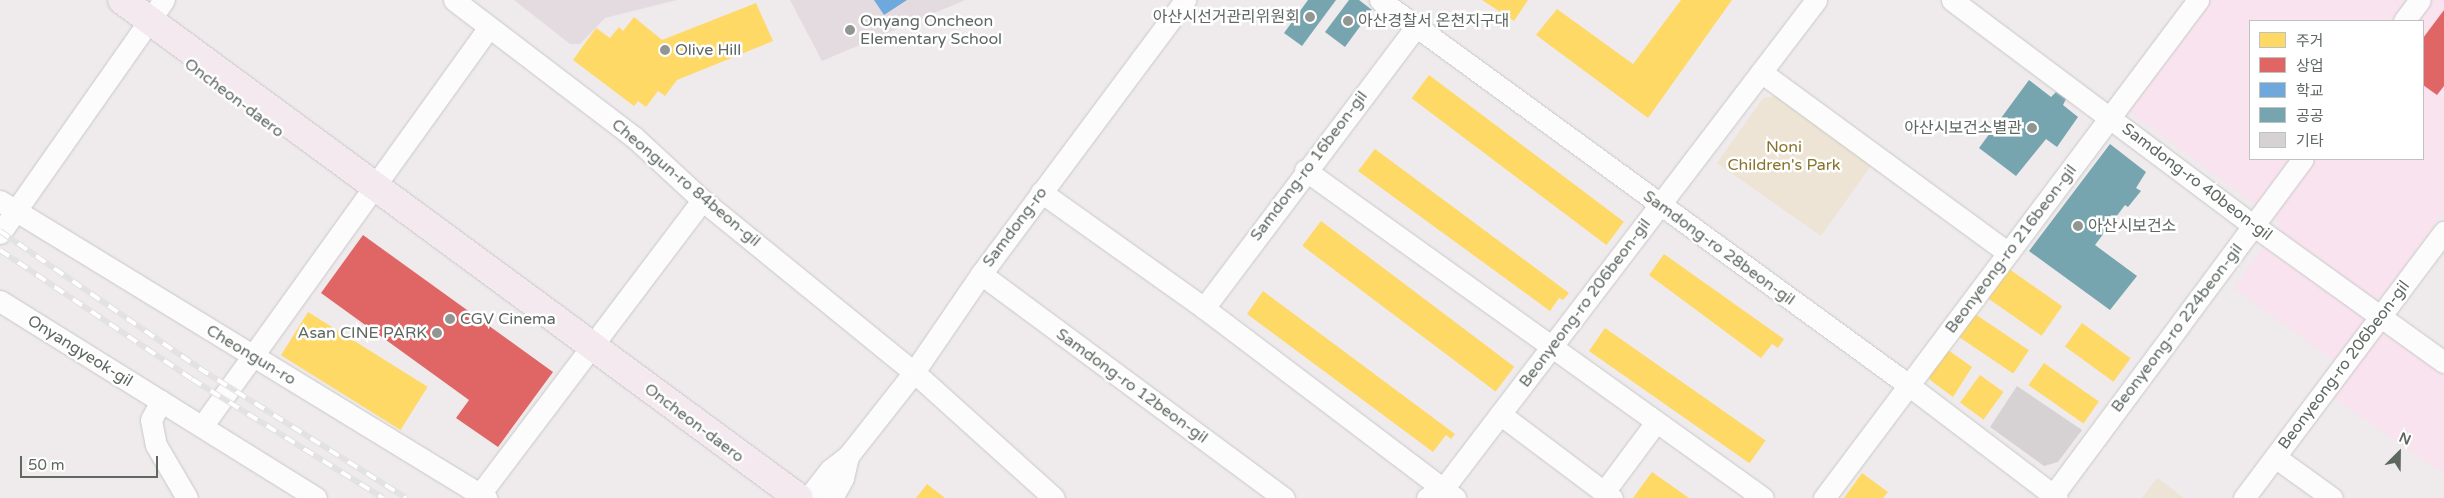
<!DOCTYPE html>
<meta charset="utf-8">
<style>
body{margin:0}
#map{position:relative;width:2444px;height:498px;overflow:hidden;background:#efeaec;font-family:"Varela Round","Noto Sans KR",sans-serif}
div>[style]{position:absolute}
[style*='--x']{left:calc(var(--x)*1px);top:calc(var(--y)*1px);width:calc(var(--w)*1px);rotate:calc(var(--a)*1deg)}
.commercial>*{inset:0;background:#f8e3ee}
.education>*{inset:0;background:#e3dbdf}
.green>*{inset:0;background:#ede4d5}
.homes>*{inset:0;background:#ffd966;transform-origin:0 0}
.shops>*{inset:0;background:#e06666}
.schools>*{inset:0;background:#6fa8dc}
.public>*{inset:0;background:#76a5af}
.building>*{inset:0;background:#d6d2d3}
.roads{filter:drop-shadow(0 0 1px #c8c8c7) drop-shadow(0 0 1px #c8c8c7)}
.minor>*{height:21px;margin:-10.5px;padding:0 10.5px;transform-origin:10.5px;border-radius:10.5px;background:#fdfcfc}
.major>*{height:28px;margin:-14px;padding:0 14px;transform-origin:14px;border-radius:14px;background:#f4e9ee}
.rail>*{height:5.5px;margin-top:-2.75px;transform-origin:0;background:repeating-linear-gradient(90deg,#fff 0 11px,#e2e2e2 0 22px);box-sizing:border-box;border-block:1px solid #e2e2e2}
.dots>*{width:14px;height:14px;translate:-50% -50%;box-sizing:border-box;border:2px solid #fff;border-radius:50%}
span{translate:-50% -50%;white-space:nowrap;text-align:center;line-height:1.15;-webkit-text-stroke:5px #fff;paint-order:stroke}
.poi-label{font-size:16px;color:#5e6861}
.right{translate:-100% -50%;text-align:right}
.left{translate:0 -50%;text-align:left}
.street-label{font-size:16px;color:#5e6861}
.park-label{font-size:16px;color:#88742d}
.legend{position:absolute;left:2249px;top:20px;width:175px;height:140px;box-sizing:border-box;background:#fff;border:1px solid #bfc3c0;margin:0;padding:6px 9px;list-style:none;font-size:15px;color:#5e6861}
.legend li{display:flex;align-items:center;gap:10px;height:25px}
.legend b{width:25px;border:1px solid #bfc3c0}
.north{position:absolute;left:2374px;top:428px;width:50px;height:50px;-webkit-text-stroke:4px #fff;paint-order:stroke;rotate:23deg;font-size:14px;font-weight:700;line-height:20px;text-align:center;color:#5e6861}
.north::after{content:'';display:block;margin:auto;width:18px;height:22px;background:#5e6861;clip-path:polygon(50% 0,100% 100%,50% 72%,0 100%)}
.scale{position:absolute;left:20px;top:456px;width:138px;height:22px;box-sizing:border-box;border:2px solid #5e6861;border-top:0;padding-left:6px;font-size:15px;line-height:18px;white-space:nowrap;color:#5e6861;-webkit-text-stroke:4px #fff;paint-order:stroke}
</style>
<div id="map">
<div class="commercial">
<i style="clip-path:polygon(evenodd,2200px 0,2444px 0,2444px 212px,2367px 316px,2444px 376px,2444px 474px,2331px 396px,2348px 371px,2234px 288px,2281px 223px,2122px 106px,2200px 0,2250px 21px,2423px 21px,2423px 159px,2250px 159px,2250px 21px)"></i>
</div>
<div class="education">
<i style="clip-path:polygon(514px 0,677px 0,605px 18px,580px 44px,570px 44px)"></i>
<i style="clip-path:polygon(790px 0,965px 0,822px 61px)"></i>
</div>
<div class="green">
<i style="clip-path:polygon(1777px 96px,1872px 164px,1821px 236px,1717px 163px,1763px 98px)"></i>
<i style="clip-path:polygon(2157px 478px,2184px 498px,2142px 498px)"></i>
</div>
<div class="homes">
<i style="clip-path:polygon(1482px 0,1528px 0,1514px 21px)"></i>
<i style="clip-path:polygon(1681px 0,1732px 0,1648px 118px,1536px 35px,1557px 9px,1633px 64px)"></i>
<i style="clip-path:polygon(756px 3px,773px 41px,677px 80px,665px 96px,658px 91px,646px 107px,638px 101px,634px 106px,573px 60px,596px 28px,610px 38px,619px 27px,623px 31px,634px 17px,662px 40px)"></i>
<i style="left:1429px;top:75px;width:244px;height:29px;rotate:37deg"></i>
<i style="clip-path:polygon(1375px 149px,1569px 293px,1563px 300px,1559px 298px,1550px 311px,1358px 171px)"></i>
<i style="left:1321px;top:221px;width:242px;height:31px;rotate:37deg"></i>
<i style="clip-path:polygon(1664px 254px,1784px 339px,1778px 348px,1772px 344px,1761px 358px,1649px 275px)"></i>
<i style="left:2009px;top:269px;width:65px;height:36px;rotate:35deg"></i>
<i style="clip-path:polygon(1263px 291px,1455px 434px,1451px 439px,1446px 435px,1433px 452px,1247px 314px)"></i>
<i style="left:308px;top:312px;width:141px;height:51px;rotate:32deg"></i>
<i style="left:1975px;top:314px;width:65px;height:28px;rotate:34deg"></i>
<i style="left:2082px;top:323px;width:60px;height:29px;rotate:36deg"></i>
<i style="left:1605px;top:328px;width:196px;height:28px;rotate:35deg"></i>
<i style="clip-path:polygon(1944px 347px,1972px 367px,1953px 397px,1930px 380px,1928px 369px)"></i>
<i style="left:2044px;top:363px;width:67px;height:27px;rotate:35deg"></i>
<i style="left:1980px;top:375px;width:29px;height:34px;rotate:36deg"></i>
<i style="clip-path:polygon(1652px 472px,1689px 498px,1633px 498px)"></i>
<i style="clip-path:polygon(1862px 473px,1888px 492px,1883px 498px,1844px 498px)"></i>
<i style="clip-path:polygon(927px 484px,945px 498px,916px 498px)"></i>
</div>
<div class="shops">
<i style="clip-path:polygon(2444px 10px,2444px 86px,2437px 95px,2423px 85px,2423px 38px)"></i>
<i style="clip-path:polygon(363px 235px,553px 372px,498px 447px,456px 418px,469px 400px,321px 293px)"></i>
</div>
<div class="schools">
<i style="clip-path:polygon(874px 0,907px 0,884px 15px)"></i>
</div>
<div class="public">
<i style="clip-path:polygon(1308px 0,1336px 0,1302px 46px,1284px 33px)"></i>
<i style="clip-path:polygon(1349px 0,1359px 0,1372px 10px,1345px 47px,1325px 32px)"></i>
<i style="clip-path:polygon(2029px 80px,2051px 97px,2056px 92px,2066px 99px,2063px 105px,2078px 117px,2057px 147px,2046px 139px,2016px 176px,1979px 148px)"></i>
<i style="clip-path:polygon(2110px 144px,2146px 172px,2136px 188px,2141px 191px,2128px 207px,2125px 205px,2095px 245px,2137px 276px,2110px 310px,2029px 251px)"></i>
</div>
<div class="building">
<i style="clip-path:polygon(2017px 386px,2082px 430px,2058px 462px,2044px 466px,1990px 427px)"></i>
</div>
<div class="roads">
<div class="minor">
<i style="--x:454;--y:0;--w:226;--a:37.3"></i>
<i style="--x:634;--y:137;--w:93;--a:42.8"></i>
<i style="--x:702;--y:200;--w:273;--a:39.1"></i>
<i style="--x:914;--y:372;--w:188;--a:42"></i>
<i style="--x:1380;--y:0;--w:642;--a:36.07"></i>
<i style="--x:1899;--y:378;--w:198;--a:37.2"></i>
<i style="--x:1952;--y:0;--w:376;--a:36.8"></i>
<i style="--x:2253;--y:225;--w:235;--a:35.7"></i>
<i style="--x:2404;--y:21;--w:26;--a:-53"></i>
<i style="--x:1761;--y:72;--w:306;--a:36.2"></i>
<i style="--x:1305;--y:170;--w:563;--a:35.61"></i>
<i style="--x:1041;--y:192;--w:200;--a:35.4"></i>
<i style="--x:1204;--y:308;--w:315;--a:37.1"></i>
<i style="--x:0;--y:201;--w:570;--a:31.43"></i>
<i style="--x:0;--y:233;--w:285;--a:-54.9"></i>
<i style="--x:981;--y:274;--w:377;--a:36.5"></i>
<i style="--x:0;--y:301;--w:372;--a:31.9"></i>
<i style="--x:1204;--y:308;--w:352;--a:-53"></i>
<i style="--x:161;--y:401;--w:21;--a:118"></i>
<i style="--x:151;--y:420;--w:25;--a:79"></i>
<i style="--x:156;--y:445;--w:61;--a:59.7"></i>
<i style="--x:1500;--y:414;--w:140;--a:36.9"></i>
<i style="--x:203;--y:425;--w:490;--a:-54.3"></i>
<i style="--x:2275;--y:457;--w:70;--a:35.7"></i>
<i style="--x:1604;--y:492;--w:87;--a:-53.4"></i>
<i style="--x:477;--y:498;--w:373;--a:-52.9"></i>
<i style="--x:808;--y:498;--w:36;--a:-52"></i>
<i style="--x:830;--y:470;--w:23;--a:-38"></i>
<i style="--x:848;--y:456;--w:107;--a:-51.8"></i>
<i style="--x:914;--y:372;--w:119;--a:-55.6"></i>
<i style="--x:981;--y:274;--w:342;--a:-53.3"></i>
<i style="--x:832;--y:498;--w:23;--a:-61"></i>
<i style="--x:843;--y:478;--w:23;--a:-77"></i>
<i style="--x:1427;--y:498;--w:18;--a:-29"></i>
<i style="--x:1443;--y:489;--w:615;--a:-52.66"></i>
<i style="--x:1824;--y:498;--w:623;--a:-53.09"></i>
<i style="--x:2051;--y:498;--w:422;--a:-53.4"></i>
<i style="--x:2244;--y:498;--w:333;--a:-53.1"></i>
</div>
<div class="major">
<i style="--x:122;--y:0;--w:840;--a:36.34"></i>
</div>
</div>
<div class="rail">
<i style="--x:0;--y:231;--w:242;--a:34.5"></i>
<i style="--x:199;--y:368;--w:244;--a:32.1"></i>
<i style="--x:0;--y:250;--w:231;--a:33.9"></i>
<i style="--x:192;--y:379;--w:225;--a:31.9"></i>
</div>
<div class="dots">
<i style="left:1310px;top:17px;background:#919692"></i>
<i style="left:1348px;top:21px;background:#919692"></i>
<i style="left:850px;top:30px;background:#919692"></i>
<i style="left:665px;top:50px;background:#919692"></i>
<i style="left:2032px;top:128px;background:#919692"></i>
<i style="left:2078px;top:226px;background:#919692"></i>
<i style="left:450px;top:319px;background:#919692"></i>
<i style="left:437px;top:333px;background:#919692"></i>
</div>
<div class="poi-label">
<span class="right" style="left:1300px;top:17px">아산시선거관리위원회</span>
<span class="left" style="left:860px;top:30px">Onyang Oncheon<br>Elementary School</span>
<span class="left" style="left:1358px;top:21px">아산경찰서 온천지구대</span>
<span class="left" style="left:675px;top:50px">Olive Hill</span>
<span class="right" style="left:2022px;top:128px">아산시보건소별관</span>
<span class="left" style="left:2088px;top:226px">아산시보건소</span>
<span class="left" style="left:460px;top:319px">CGV Cinema</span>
<span class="right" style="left:427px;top:333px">Asan CINE PARK</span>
</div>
<div class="street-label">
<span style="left:234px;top:98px;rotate:37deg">Oncheon-daero</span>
<span style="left:1309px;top:166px;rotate:-53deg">Samdong-ro 16beon-gil</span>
<span style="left:2197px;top:182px;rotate:37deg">Samdong-ro 40beon-gil</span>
<span style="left:686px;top:183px;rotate:40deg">Cheongun-ro 84beon-gil</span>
<span style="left:1015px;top:227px;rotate:-53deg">Samdong-ro</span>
<span style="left:1719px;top:248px;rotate:36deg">Samdong-ro 28beon-gil</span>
<span style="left:2011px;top:249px;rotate:-53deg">Beonyeong-ro 216beon-gil</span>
<span style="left:1585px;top:303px;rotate:-53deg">Beonyeong-ro 206beon-gil</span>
<span style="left:2177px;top:328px;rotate:-53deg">Beonyeong-ro 224beon-gil</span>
<span style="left:80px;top:351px;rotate:32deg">Onyangyeok-gil</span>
<span style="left:251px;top:355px;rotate:31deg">Cheongun-ro</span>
<span style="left:2344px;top:365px;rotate:-53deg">Beonyeong-ro 206beon-gil</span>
<span style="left:1132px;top:386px;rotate:36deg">Samdong-ro 12beon-gil</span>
<span style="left:694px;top:423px;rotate:37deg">Oncheon-daero</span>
</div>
<div class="park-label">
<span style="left:1784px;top:156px">Noni<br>Children's Park</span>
</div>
<ul class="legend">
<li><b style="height:14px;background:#ffd966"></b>주거</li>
<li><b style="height:14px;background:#e06666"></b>상업</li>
<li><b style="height:14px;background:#6fa8dc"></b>학교</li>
<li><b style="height:14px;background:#76a5af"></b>공공</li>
<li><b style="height:14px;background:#d6d2d3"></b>기타</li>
</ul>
<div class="north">N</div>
<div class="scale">50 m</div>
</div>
